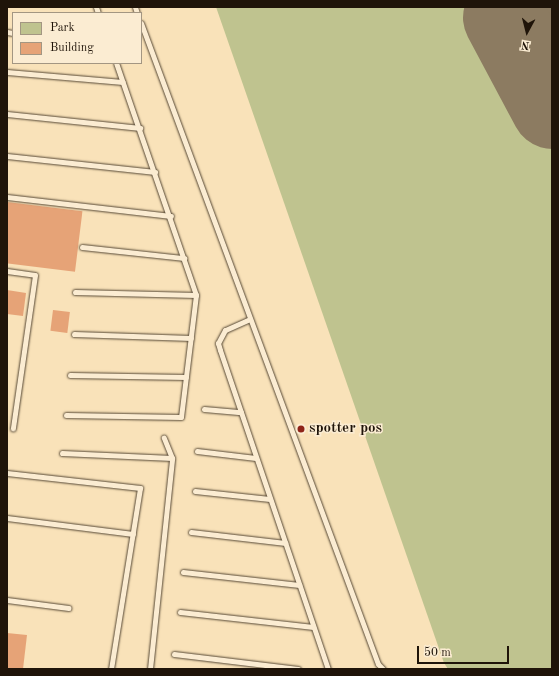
<!DOCTYPE html>
<style>
body{margin:0}
#map{position:relative;width:559px;height:676px;overflow:hidden;background:#f9e2b9;font-family:"Old Standard TT",serif}
div>[style]{position:absolute}
[style*='--x']{left:calc(var(--x)*1px);top:calc(var(--y)*1px);width:calc(var(--w)*1px);rotate:calc(var(--a)*1deg)}
.green>*{inset:0;background:#bfc38f}
.taxiway>*{height:33px;margin:-16.5px;padding:0 16.5px;transform-origin:16.5px;border-radius:16.5px;background:#8c7b61}
.runway>*{height:83px;margin:-41.5px;padding:0 41.5px;transform-origin:41.5px;border-radius:41.5px;background:#8c7b61}
.building>*{inset:0;background:#e6a377;transform-origin:0 0}
.roads{filter:drop-shadow(0 0 1px #564835) drop-shadow(0 0 1px #564835)}
.service>*{height:5px;margin:-2.5px;padding:0 2.5px;transform-origin:2.5px;border-radius:2.5px;background:#fbecd2}
.dots>*{width:11px;height:11px;translate:-50% -50%;box-sizing:border-box;border:2px solid #fbecd2;border-radius:50%}
span{translate:-50% -50%;white-space:nowrap;text-align:center;line-height:1.15;-webkit-text-stroke:3px #fbecd2;paint-order:stroke}
.poi-label{font-size:15px;color:#1f1409;font-weight:700}
.left{translate:0 -50%;text-align:left}
.frame{position:absolute;inset:0;border:8px solid #1f1409;pointer-events:none}
.legend{position:absolute;left:12px;top:12px;width:130px;height:52px;box-sizing:border-box;background:#fbecd2;border:1px solid #a39682;margin:0;padding:5px 7px;list-style:none;font-size:12px;color:#1f1409}
.legend li{display:flex;align-items:center;gap:8px;height:20px}
.legend b{width:20px;border:1px solid #a39682}
.north{position:absolute;left:507px;top:12px;width:40px;height:40px;-webkit-text-stroke:3px #fbecd2;paint-order:stroke;rotate:187deg;font-size:11px;font-weight:700;line-height:16px;text-align:center;color:#1f1409}
.north::after{content:'';display:block;margin:auto;width:14px;height:18px;background:#1f1409;clip-path:polygon(50% 0,100% 100%,50% 72%,0 100%)}
.scale{position:absolute;left:417px;top:646px;width:92px;height:18px;box-sizing:border-box;border:2px solid #1f1409;border-top:0;padding-left:5px;font-size:12px;line-height:14px;white-space:nowrap;color:#1f1409;-webkit-text-stroke:3px #fbecd2;paint-order:stroke}
</style>
<div id="map">
<div class="green">
<i style="clip-path:polygon(216px 7px,552px 7px,552px 669px,448px 669px,444px 663px)"></i>
</div>
<div class="taxiway">
<i style="--x:531;--y:68;--w:20;--a:-105"></i>
<i style="--x:526;--y:49;--w:16;--a:-79"></i>
<i style="--x:529;--y:33;--w:31;--a:-42"></i>
</div>
<div class="runway">
<i style="--x:504;--y:17;--w:102;--a:61.9"></i>
</div>
<div class="building">
<i style="left:7px;top:202px;width:76px;height:61px;rotate:7deg"></i>
<i style="clip-path:polygon(7px 290px,26px 293px,23px 316px,7px 314px)"></i>
<i style="left:53px;top:310px;width:17px;height:21px;rotate:7deg"></i>
<i style="clip-path:polygon(7px 633px,27px 635px,23px 669px,7px 669px)"></i>
</div>
<div class="roads">
<div class="service">
<i style="--x:96;--y:7;--w:6;--a:72"></i>
<i style="--x:135;--y:7;--w:6;--a:72"></i>
<i style="--x:141;--y:23;--w:683;--a:69.71"></i>
<i style="--x:378;--y:664;--w:7;--a:45"></i>
<i style="--x:7;--y:32;--w:6;--a:9"></i>
<i style="--x:7;--y:72;--w:116;--a:4.9"></i>
<i style="--x:7;--y:114;--w:134;--a:6"></i>
<i style="--x:7;--y:156;--w:149;--a:6.2"></i>
<i style="--x:7;--y:197;--w:165;--a:6.6"></i>
<i style="--x:82;--y:247;--w:103;--a:6.2"></i>
<i style="--x:7;--y:271;--w:28;--a:8"></i>
<i style="--x:35;--y:275;--w:155;--a:98.2"></i>
<i style="--x:75;--y:292;--w:121;--a:1.4"></i>
<i style="--x:250;--y:319;--w:27;--a:156"></i>
<i style="--x:225;--y:330;--w:15;--a:118"></i>
<i style="--x:218;--y:343;--w:7;--a:74"></i>
<i style="--x:220;--y:350;--w:337;--a:71.3"></i>
<i style="--x:74;--y:334;--w:117;--a:2"></i>
<i style="--x:70;--y:375;--w:116;--a:1"></i>
<i style="--x:204;--y:409;--w:37;--a:5"></i>
<i style="--x:66;--y:415;--w:115;--a:1"></i>
<i style="--x:181;--y:417;--w:123;--a:-83"></i>
<i style="--x:196;--y:295;--w:245;--a:-109"></i>
<i style="--x:197;--y:451;--w:59;--a:6.8"></i>
<i style="--x:62;--y:453;--w:110;--a:2.6"></i>
<i style="--x:7;--y:473;--w:134;--a:6.4"></i>
<i style="--x:140;--y:488;--w:183;--a:99.1"></i>
<i style="--x:195;--y:491;--w:75;--a:6.1"></i>
<i style="--x:7;--y:518;--w:127;--a:7.2"></i>
<i style="--x:191;--y:532;--w:95;--a:6.7"></i>
<i style="--x:183;--y:572;--w:117;--a:6.4"></i>
<i style="--x:7;--y:600;--w:62;--a:7.5"></i>
<i style="--x:180;--y:612;--w:134;--a:6.4"></i>
<i style="--x:174;--y:654;--w:125;--a:6.9"></i>
<i style="--x:150;--y:669;--w:212;--a:-84"></i>
<i style="--x:172;--y:458;--w:22;--a:-112"></i>
</div>
</div>
<div class="dots">
<i style="left:301px;top:429px;background:#8f2418"></i>
</div>
<div class="poi-label">
<span class="left" style="left:309px;top:429px">spotter pos</span>
</div>
<div class="frame"></div>
<ul class="legend">
<li><b style="height:11px;background:#bfc38f"></b>Park</li>
<li><b style="height:11px;background:#e6a377"></b>Building</li>
</ul>
<div class="north">N</div>
<div class="scale">50 m</div>
</div>
